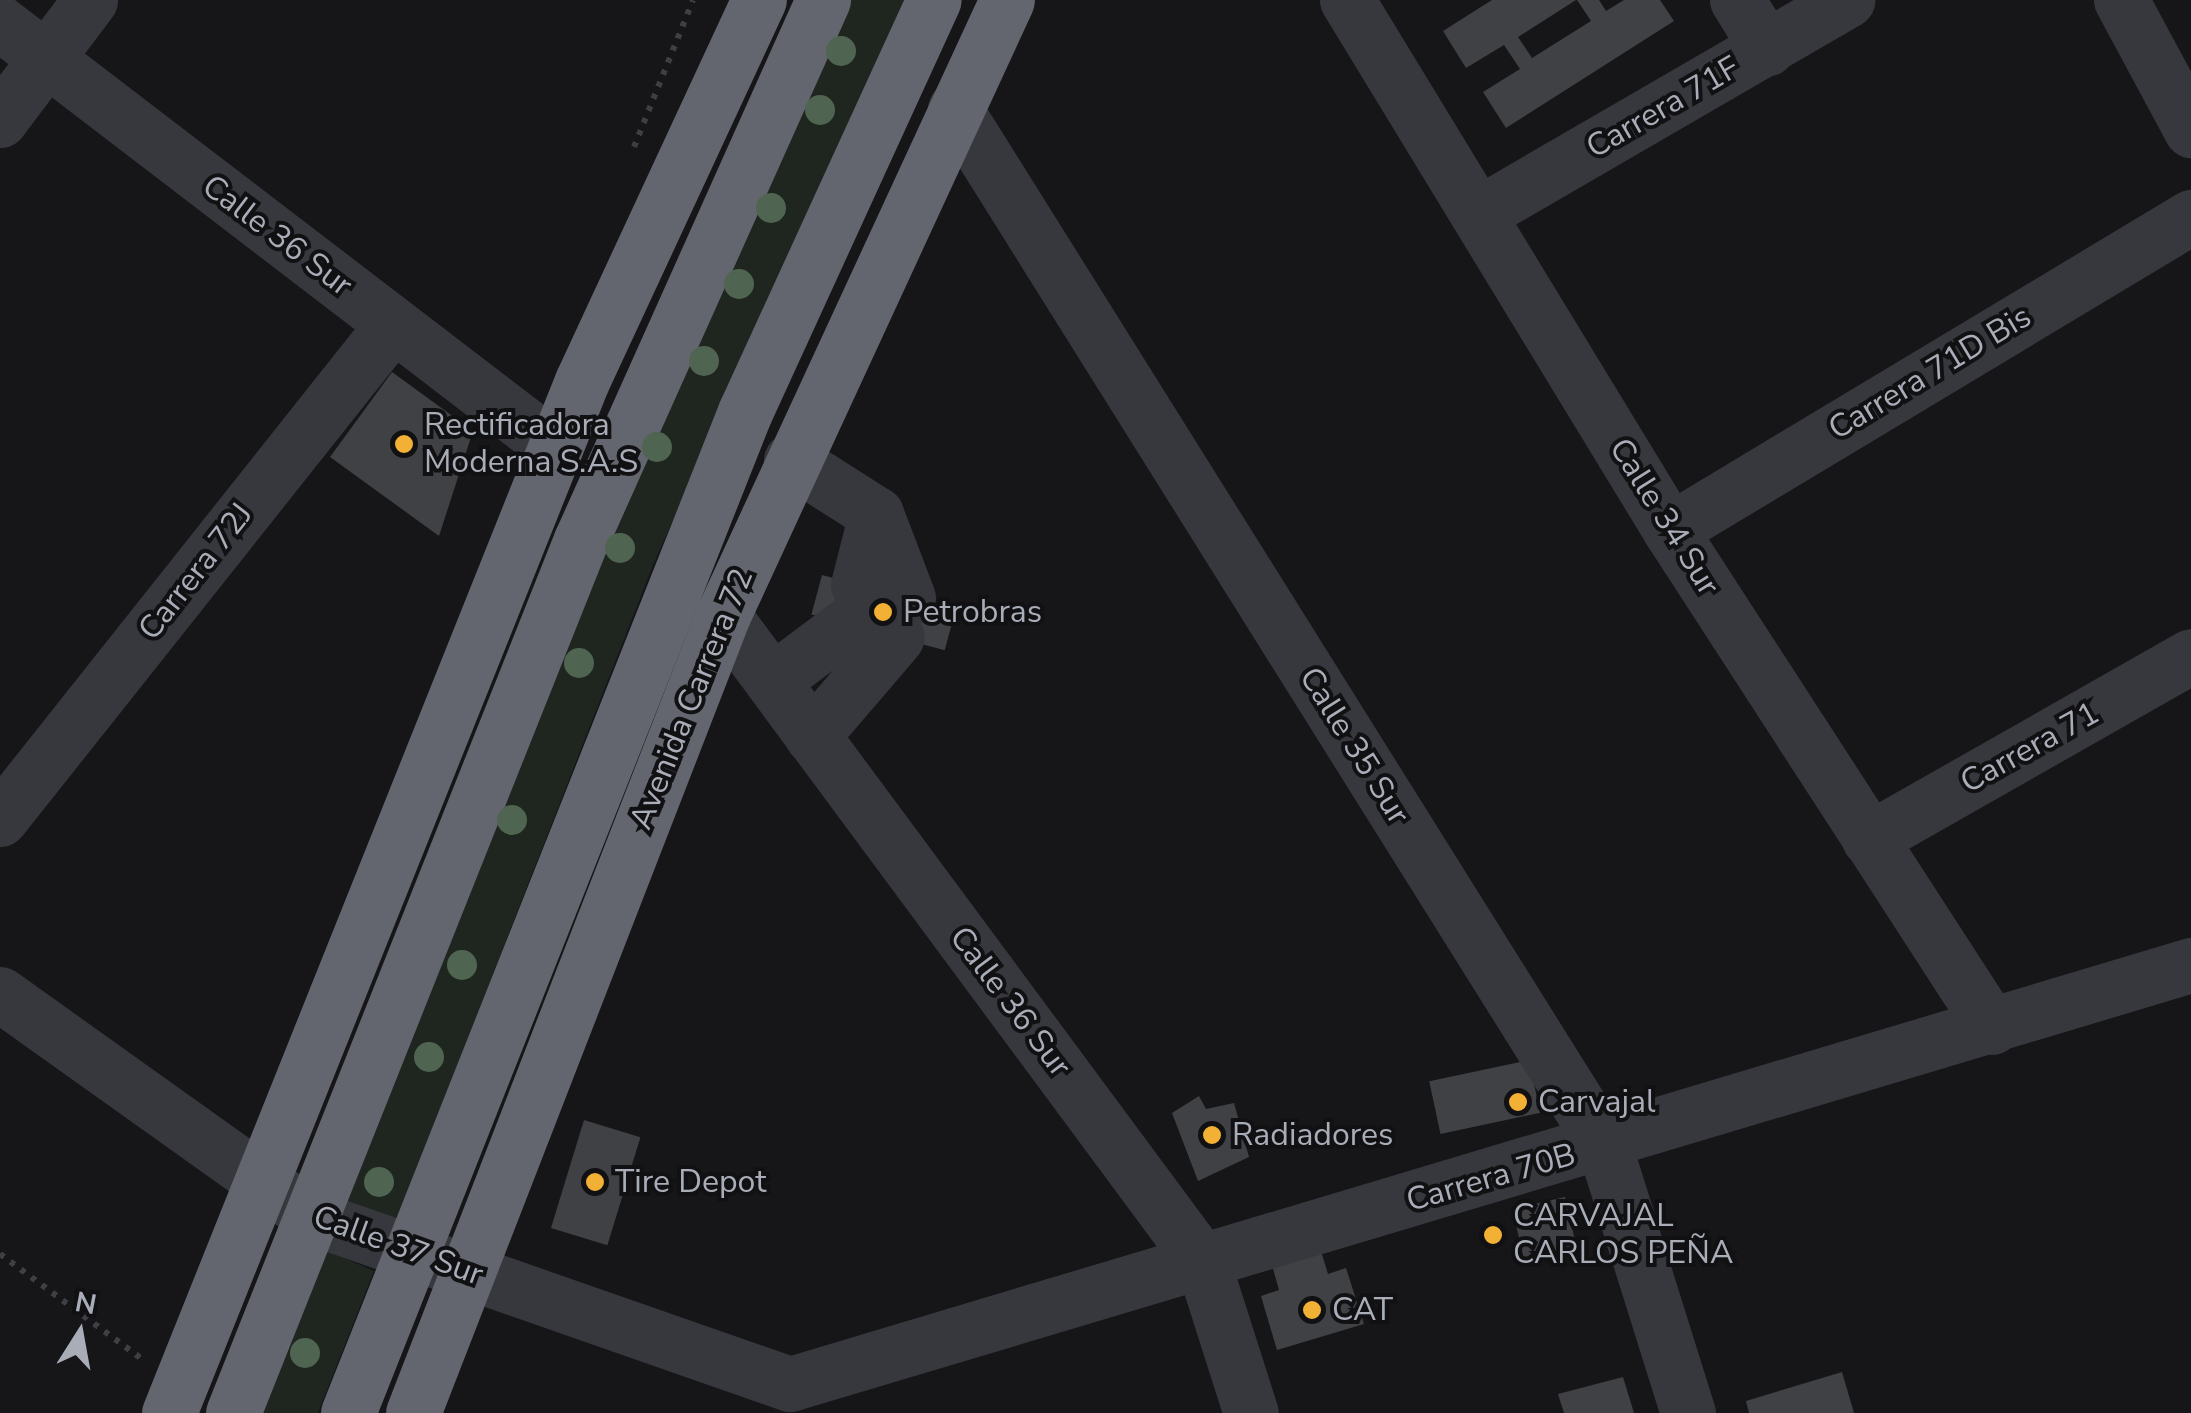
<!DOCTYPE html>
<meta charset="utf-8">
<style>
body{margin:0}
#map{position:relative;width:2191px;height:1413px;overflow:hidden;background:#161618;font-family:"Nunito Sans",sans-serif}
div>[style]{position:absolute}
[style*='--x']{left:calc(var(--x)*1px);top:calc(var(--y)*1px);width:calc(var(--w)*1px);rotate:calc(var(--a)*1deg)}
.green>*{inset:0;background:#1e261f}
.building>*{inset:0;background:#404145;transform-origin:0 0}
.path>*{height:6px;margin-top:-3px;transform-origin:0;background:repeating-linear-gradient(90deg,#3d3f44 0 5px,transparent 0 13px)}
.minor>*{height:55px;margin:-27.5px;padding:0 27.5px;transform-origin:27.5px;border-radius:27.5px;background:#37383d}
.highway>*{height:55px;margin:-27.5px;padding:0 27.5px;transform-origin:27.5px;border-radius:27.5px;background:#63666e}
.trees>*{width:30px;height:30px;margin:-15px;border-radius:50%;background:#506452}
.dots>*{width:28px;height:28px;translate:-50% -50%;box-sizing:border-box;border:5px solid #111113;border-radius:50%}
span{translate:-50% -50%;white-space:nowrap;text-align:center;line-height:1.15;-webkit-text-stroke:8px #111113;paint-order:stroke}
.street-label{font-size:32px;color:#a8adb8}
.poi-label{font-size:32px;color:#a8adb8}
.left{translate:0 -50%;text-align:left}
.north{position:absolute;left:30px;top:1283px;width:100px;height:100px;-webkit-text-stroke:8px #111113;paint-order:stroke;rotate:11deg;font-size:28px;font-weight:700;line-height:40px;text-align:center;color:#a8adb8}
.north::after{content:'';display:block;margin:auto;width:35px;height:45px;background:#a8adb8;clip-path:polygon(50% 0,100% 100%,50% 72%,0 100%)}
</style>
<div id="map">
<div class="green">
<i style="clip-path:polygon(842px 0,904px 0,653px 565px,394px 1227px,334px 1203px,605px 513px)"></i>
<i style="clip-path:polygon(319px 1247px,374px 1271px,318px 1413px,253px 1413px)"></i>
</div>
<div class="building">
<i style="clip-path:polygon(1492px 0,1576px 0,1518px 37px,1532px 58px,1591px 21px,1577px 0,1599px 0,1606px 11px,1624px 0,1660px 0,1674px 21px,1506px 128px,1483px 92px,1520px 69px,1504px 45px,1466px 68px,1443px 31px)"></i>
<i style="clip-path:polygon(392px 372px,473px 431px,439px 536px,330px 457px)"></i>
<i style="left:822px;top:575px;width:138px;height:41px;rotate:15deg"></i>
<i style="left:1529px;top:1060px;width:54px;height:102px;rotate:78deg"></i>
<i style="clip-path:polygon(1199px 1096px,1206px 1109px,1234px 1103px,1249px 1157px,1198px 1181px,1172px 1113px)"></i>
<i style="left:584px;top:1120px;width:59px;height:113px;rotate:17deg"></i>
<i style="left:1565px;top:1197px;width:51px;height:54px;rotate:77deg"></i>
<i style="clip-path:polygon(1321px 1251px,1328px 1274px,1346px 1268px,1364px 1324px,1277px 1350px,1261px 1296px,1279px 1290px,1272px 1265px)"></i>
<i style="clip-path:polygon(1842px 1372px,1854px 1413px,1749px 1413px,1746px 1401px)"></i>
<i style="clip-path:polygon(1623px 1377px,1634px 1413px,1564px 1413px,1558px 1394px)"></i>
</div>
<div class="path">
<i style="--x:634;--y:147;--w:158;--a:-68.1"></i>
<i style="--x:0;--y:1254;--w:177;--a:36.5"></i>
</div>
<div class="minor">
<i style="--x:1347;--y:0;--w:621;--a:58.64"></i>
<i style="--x:1670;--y:530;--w:592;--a:57.06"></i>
<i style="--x:1737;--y:0;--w:57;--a:58"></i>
<i style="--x:2121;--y:0;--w:148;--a:61.7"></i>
<i style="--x:0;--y:23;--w:699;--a:37.44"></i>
<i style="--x:955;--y:109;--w:1222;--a:57.94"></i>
<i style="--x:1604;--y:1145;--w:281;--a:72.6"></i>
<i style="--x:0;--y:120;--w:150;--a:-53.1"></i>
<i style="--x:1478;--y:214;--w:427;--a:-30.1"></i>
<i style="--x:791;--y:460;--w:101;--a:32.4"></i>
<i style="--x:876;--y:514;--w:73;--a:104.2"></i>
<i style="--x:876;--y:514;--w:90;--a:69.1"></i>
<i style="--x:1670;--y:530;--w:608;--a:-31"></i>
<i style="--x:723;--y:615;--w:806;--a:53.47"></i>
<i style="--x:1203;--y:1263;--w:157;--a:72.3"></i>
<i style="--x:772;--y:681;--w:95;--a:-36.9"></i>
<i style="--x:812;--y:736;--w:130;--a:-49.4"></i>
<i style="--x:0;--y:819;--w:632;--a:-51.55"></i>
<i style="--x:1869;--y:839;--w:370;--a:-29.6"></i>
<i style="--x:0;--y:994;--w:386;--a:35.5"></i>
<i style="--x:314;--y:1218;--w:504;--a:19.23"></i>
<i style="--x:790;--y:1384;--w:1462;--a:-16.65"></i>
</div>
<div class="highway">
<i style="--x:169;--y:1413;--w:1112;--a:-68.19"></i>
<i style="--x:582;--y:381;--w:420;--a:-65.1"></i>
<i style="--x:233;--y:1413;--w:940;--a:-68.27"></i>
<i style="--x:581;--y:540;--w:592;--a:-65.86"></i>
<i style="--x:348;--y:1413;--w:1077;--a:-68.37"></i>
<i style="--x:745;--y:412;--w:453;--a:-65.4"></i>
<i style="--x:413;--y:1413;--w:856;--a:-68.77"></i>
<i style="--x:723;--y:615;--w:677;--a:-65.21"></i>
</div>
<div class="trees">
<i style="left:841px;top:51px"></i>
<i style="left:820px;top:110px"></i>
<i style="left:771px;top:208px"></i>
<i style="left:739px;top:284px"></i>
<i style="left:704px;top:361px"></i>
<i style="left:657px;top:447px"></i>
<i style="left:620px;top:548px"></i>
<i style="left:579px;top:663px"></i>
<i style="left:512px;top:820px"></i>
<i style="left:462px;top:965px"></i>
<i style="left:429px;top:1057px"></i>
<i style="left:379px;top:1182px"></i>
<i style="left:305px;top:1353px"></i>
</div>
<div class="dots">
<i style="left:404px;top:444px;background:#f2b134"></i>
<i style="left:883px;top:612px;background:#f2b134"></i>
<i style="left:1518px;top:1102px;background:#f2b134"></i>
<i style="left:1212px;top:1135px;background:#f2b134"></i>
<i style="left:595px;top:1182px;background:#f2b134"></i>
<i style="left:1493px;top:1235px;background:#f2b134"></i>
<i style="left:1312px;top:1310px;background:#f2b134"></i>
</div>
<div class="street-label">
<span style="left:1663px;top:108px;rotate:-30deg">Carrera 71F</span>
<span style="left:277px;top:236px;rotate:37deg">Calle 36 Sur</span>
<span style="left:1930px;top:373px;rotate:-31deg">Carrera 71D Bis</span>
<span style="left:1664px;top:517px;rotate:58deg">Calle 34 Sur</span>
<span style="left:196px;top:572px;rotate:-52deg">Carrera 72J</span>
<span style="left:692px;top:699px;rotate:-68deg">Avenida Carrera 72</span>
<span style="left:1354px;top:746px;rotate:58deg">Calle 35 Sur</span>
<span style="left:2030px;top:748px;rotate:-29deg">Carrera 71</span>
<span style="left:1010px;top:1002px;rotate:53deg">Calle 36 Sur</span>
<span style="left:1491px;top:1178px;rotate:-16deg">Carrera 70B</span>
<span style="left:398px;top:1246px;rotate:20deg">Calle 37 Sur</span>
</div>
<div class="poi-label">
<span class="left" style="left:424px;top:444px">Rectificadora<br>Moderna S.A.S</span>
<span class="left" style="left:903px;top:612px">Petrobras</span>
<span class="left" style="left:1538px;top:1102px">Carvajal</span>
<span class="left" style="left:1232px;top:1135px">Radiadores</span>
<span class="left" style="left:615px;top:1182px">Tire Depot</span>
<span class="left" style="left:1513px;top:1235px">CARVAJAL<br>CARLOS PEÑA</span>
<span class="left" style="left:1332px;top:1310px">CAT</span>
</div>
<div class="north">N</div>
</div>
